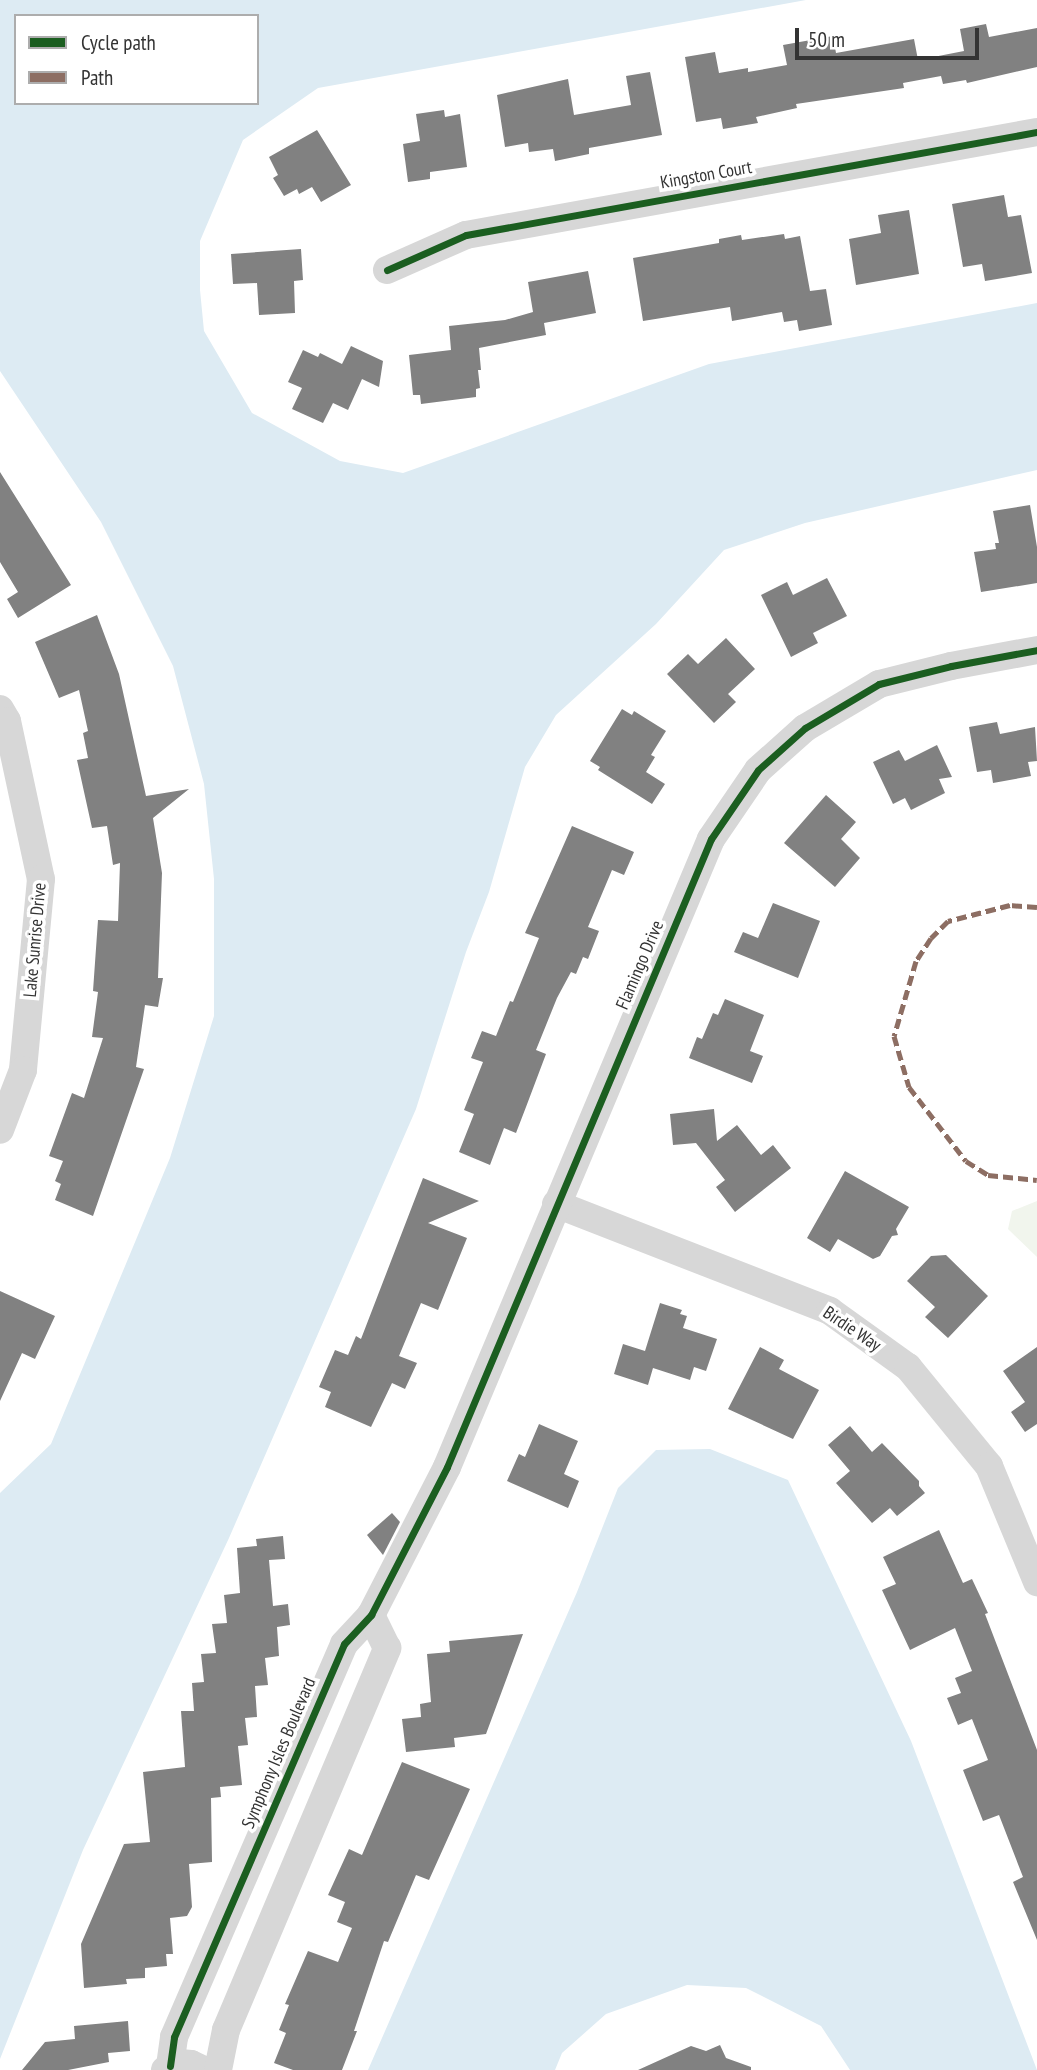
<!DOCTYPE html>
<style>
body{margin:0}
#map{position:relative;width:1037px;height:2070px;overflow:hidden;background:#fff;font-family:"PT Sans Narrow",sans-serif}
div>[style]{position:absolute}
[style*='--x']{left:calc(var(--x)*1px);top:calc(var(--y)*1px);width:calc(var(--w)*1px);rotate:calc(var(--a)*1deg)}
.green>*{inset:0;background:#f1f5ed}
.water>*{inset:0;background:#ddebf3}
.building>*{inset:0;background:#818181}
.street>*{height:28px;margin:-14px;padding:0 14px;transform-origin:14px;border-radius:14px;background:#d7d7d7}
.quiet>*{height:5px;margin-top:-2.5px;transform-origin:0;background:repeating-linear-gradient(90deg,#8d6e63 0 10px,transparent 0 15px)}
.cycleway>*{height:7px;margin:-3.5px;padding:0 3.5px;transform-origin:3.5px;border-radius:3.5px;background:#1b5e20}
span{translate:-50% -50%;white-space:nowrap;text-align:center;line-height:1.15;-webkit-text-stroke:7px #fff;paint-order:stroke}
.street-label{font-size:18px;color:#333}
.legend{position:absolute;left:14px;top:14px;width:245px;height:91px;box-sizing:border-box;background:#fff;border:2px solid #adadad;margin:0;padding:9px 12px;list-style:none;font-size:21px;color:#333}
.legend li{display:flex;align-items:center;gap:14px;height:35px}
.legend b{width:35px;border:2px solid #adadad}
.scale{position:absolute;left:795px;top:28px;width:184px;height:32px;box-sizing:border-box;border:4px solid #333;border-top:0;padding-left:9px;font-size:21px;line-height:24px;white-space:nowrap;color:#333;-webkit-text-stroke:5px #fff;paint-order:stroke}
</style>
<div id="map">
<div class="green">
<i style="clip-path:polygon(1037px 1201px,1037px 1257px,1008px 1229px,1012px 1211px)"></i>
</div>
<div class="water">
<i style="clip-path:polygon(evenodd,0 0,806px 0,318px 88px,243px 140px,200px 241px,200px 290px,204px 331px,252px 413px,340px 461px,403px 473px,709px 364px,1037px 303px,1037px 470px,805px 523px,724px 550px,656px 624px,556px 715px,525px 767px,489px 892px,466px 952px,416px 1109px,229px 1538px,83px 1850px,0 2059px,0 1493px,51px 1444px,170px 1158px,214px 1016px,214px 879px,204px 784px,173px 666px,101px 522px,0 371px,0 0,16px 16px,257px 16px,257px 103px,16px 103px,16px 16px)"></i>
<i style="clip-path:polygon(710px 1449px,788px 1480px,911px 1741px,1037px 2070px,850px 2070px,821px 2026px,746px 1988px,687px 1985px,606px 2014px,562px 2053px,555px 2070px,368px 2070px,577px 1592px,618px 1488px,656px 1450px)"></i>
</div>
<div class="building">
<i style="clip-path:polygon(986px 24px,989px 37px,1037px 28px,1037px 67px,967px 83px,966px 80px,943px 84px,941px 76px,903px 83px,904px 88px,796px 104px,797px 108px,756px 117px,758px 123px,723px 129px,721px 118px,696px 122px,685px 57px,715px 52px,719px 73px,748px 68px,748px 72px,787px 65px,783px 45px,833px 36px,836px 53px,914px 39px,918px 60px,964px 51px,960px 29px)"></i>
<i style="clip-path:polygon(650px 72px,662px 135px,589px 148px,589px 154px,555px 161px,553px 149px,529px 152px,528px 143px,505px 147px,497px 95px,568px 79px,574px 115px,631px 105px,626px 76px)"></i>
<i style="clip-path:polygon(444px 110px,445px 117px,460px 114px,467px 167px,430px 172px,430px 179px,408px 182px,403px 144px,420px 141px,416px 114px)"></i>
<i style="clip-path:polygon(317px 130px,351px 185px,321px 202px,312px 187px,299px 194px,297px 189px,284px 196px,273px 178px,278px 175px,269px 157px)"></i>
<i style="clip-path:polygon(1004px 195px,1008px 217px,1021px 215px,1032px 273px,985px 281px,982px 264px,963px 267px,952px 204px)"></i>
<i style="clip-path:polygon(909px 210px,919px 274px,856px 285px,849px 239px,881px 233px,878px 215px)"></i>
<i style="clip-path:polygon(784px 234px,785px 239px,800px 236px,810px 291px,826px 289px,832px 325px,799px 331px,797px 320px,784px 322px,782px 312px,732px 321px,730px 307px,643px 321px,633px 258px,719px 243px,719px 239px,741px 235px,742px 240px)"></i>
<i style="clip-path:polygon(301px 249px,303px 280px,294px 281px,295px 313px,259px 315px,257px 283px,233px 284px,231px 254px)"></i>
<i style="clip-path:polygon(588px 271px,596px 313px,544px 323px,546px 335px,479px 348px,481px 370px,478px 370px,480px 388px,476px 389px,476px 397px,421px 404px,420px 395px,413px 395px,409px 355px,451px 350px,449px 326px,505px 320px,533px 312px,528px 282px)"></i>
<i style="clip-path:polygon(351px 346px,383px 361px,379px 387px,362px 379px,348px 410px,333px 403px,323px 423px,292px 409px,302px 388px,288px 382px,303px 350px,318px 357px,320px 353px,342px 364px)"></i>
<i style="clip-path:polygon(0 472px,71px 585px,18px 618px,7px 599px,18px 592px,0 562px)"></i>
<i style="clip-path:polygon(1030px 505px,1037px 547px,1037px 583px,981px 592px,974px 552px,996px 549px,995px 543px,999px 543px,993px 511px)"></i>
<i style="clip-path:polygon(827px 578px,847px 616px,813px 633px,818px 643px,791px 657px,761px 595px,787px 582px,793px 595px)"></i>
<i style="clip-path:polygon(97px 615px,119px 674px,146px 796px,189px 789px,153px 818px,162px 873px,158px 978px,163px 978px,158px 1007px,145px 1005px,136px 1067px,144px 1069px,93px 1216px,55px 1200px,61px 1184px,55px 1181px,63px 1161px,49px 1156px,72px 1093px,84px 1098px,103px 1038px,92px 1037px,98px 992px,93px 991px,98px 920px,118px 921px,120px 863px,113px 865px,107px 826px,92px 828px,77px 760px,88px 758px,83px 733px,88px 731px,79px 690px,59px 698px,35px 642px)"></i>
<i style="clip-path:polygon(726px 638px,755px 669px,728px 694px,736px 702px,714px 723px,667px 674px,688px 654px,698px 664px)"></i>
<i style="clip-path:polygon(622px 709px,632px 715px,634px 711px,666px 731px,651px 755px,655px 757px,646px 772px,665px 784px,652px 804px,598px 770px,600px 767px,590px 761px)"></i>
<i style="clip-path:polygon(997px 722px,1000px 734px,1035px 727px,1037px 761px,1028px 762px,1031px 776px,993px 783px,991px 770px,977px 772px,969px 727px)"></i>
<i style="clip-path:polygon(937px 745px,952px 777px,939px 779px,945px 793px,911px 810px,905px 798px,893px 804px,873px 762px,899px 750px,905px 761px)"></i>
<i style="clip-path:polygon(826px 795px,856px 822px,841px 839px,860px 858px,835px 887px,784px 843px)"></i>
<i style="clip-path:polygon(572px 826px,634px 852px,624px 875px,612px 870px,588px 927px,599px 931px,588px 959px,583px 957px,576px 974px,571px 972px,557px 998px,536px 1050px,546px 1054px,526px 1107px,516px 1133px,504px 1128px,490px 1165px,459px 1152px,474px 1114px,464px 1110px,483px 1062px,471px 1058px,482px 1031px,496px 1036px,510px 1001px,513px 1002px,539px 938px,525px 933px)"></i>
<i style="clip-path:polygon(773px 903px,820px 921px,798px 978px,734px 952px,743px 932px,758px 938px)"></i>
<i style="clip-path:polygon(725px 999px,764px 1015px,750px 1051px,763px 1056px,752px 1083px,689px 1058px,697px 1037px,702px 1039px,713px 1013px,718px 1015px)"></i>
<i style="clip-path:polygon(714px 1109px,717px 1141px,737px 1125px,761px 1155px,773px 1145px,791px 1168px,735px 1212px,716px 1187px,725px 1180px,696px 1143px,673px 1145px,670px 1114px)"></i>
<i style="clip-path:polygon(845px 1171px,909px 1207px,896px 1229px,898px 1235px,892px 1236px,880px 1256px,873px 1259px,838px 1239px,830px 1252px,807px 1238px)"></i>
<i style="clip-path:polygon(423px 1178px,479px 1201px,428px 1223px,467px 1238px,438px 1310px,421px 1303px,399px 1356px,417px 1363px,405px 1389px,392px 1383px,371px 1427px,325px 1407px,331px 1392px,319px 1387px,335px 1350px,348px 1355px,356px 1336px,361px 1339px)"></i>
<i style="clip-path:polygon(946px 1255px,988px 1296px,948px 1338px,925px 1317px,935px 1307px,907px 1281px,931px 1256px)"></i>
<i style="clip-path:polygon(0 1291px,55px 1316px,35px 1359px,22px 1353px,0 1401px)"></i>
<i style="clip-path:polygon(660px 1303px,682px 1310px,680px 1314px,687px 1316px,683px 1328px,717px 1339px,706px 1371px,694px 1367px,690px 1380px,653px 1368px,648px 1385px,614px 1374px,623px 1344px,645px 1351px)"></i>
<i style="clip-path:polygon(760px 1347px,784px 1360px,779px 1369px,819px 1390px,793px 1439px,728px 1409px)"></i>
<i style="clip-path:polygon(1037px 1347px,1037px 1424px,1025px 1432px,1011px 1412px,1025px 1402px,1003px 1371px)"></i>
<i style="clip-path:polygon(539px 1424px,578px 1441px,564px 1474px,579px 1481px,568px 1508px,507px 1481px,519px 1454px,525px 1457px)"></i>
<i style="clip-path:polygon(850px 1426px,872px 1452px,882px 1443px,919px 1481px,919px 1486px,925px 1493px,897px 1516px,890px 1508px,872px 1523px,836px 1483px,850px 1471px,828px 1445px)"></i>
<i style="clip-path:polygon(392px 1513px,400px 1522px,383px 1555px,367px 1535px)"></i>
<i style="clip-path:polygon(939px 1530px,963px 1583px,972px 1579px,988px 1613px,985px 1614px,1037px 1750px,1037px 1940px,1013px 1882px,1023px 1877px,999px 1815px,983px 1821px,963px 1770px,988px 1760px,972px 1719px,958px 1725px,947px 1698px,961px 1693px,955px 1678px,972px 1671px,955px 1628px,910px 1650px,882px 1590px,896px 1584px,883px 1557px)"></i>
<i style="clip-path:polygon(283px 1536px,285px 1559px,269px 1560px,273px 1606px,288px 1604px,290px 1625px,277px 1627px,279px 1656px,265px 1658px,268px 1685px,255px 1686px,257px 1717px,245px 1718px,248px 1745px,238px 1746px,242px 1785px,220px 1787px,221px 1797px,211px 1798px,212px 1862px,189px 1864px,192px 1907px,187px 1916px,170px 1918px,173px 1954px,166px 1954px,167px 1966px,145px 1968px,145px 1978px,126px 1979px,127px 1984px,84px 1988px,81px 1944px,124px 1844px,150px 1842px,143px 1772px,185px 1767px,181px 1711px,194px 1711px,192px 1683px,204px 1682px,201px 1654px,216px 1653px,212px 1624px,227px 1623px,224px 1595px,240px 1593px,237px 1548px,257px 1546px,256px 1539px)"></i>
<i style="clip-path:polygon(523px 1634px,486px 1734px,454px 1738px,455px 1747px,406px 1752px,402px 1719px,421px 1717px,420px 1704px,431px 1702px,427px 1654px,450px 1652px,449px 1641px)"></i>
<i style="clip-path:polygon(402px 1762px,470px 1789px,429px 1880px,416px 1875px,388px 1942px,384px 1941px,354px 2031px,357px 2031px,342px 2070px,293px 2070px,274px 2063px,286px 2033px,279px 2030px,289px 2005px,285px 2004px,308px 1951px,338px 1962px,352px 1928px,337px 1922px,345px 1902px,328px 1895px,349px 1849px,362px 1855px)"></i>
<i style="clip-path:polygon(128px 2021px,130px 2051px,108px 2053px,109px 2062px,68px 2070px,22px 2070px,45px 2042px,75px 2039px,74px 2026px)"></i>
<i style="clip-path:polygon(720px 2045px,726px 2058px,751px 2067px,751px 2070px,638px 2070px,691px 2046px,706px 2051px)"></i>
</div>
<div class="street">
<i style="--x:387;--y:270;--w:86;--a:-23.9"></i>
<i style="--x:466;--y:235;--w:580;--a:-10.23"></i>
<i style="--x:0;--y:709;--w:14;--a:60"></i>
<i style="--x:7;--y:721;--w:162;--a:77.9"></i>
<i style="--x:41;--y:879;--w:192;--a:95.4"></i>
<i style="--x:23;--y:1070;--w:64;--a:111"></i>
<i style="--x:556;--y:1204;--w:294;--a:21.3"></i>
<i style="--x:830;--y:1311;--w:96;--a:35.7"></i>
<i style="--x:908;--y:1367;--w:128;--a:50.7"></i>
<i style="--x:989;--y:1466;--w:126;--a:67.5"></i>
<i style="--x:170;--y:2066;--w:29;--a:-82"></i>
<i style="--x:174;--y:2037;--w:428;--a:-66.6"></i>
<i style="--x:344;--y:1644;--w:40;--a:-47"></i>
<i style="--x:371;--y:1615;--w:166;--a:-62.8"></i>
<i style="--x:447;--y:1467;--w:681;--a:-67.2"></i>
<i style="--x:711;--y:839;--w:83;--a:-55.7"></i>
<i style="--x:758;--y:770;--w:63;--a:-41.8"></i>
<i style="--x:805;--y:728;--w:86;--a:-30.7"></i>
<i style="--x:879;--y:684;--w:74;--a:-14"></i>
<i style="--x:951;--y:666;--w:87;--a:-10.5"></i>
<i style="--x:165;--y:2070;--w:17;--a:-25"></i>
<i style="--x:180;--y:2063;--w:11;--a:5"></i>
<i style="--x:191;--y:2064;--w:14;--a:25"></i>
<i style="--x:218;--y:2070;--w:41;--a:-78.7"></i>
<i style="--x:226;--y:2030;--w:415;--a:-67.1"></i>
<i style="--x:387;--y:1648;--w:37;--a:-116"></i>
</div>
<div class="quiet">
<i style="--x:1037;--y:907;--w:27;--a:-176"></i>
<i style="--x:1010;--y:905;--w:64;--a:165.5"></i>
<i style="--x:948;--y:921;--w:24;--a:135"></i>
<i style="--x:931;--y:938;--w:27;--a:123"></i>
<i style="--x:916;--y:961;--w:78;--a:106.3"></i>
<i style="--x:894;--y:1036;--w:53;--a:73.6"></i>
<i style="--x:909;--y:1087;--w:93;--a:52.4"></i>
<i style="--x:966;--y:1161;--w:26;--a:32"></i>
<i style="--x:988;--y:1175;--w:49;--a:5.8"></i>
</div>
<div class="cycleway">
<i style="--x:387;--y:270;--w:86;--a:-23.9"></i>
<i style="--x:466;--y:235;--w:580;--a:-10.23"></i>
<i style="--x:170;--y:2066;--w:29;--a:-82"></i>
<i style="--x:174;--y:2037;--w:428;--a:-66.6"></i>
<i style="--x:344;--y:1644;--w:40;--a:-47"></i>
<i style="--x:371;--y:1615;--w:166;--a:-62.8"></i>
<i style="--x:447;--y:1467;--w:681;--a:-67.2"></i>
<i style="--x:711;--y:839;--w:83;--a:-55.7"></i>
<i style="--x:758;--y:770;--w:63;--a:-41.8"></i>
<i style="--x:805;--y:728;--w:86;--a:-30.7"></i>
<i style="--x:879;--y:684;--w:74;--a:-14"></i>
<i style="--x:951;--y:666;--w:87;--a:-10.5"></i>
</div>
<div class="street-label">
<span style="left:706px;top:175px;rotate:-10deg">Kingston Court</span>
<span style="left:35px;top:940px;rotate:-85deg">Lake Sunrise Drive</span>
<span style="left:640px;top:965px;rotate:-67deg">Flamingo Drive</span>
<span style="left:852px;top:1329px;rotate:34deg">Birdie Way</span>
<span style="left:279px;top:1753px;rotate:-67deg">Symphony Isles Boulevard</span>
</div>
<ul class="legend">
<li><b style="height:9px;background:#1b5e20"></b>Cycle path</li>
<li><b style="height:9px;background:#8d6e63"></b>Path</li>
</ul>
<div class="scale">50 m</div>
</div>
